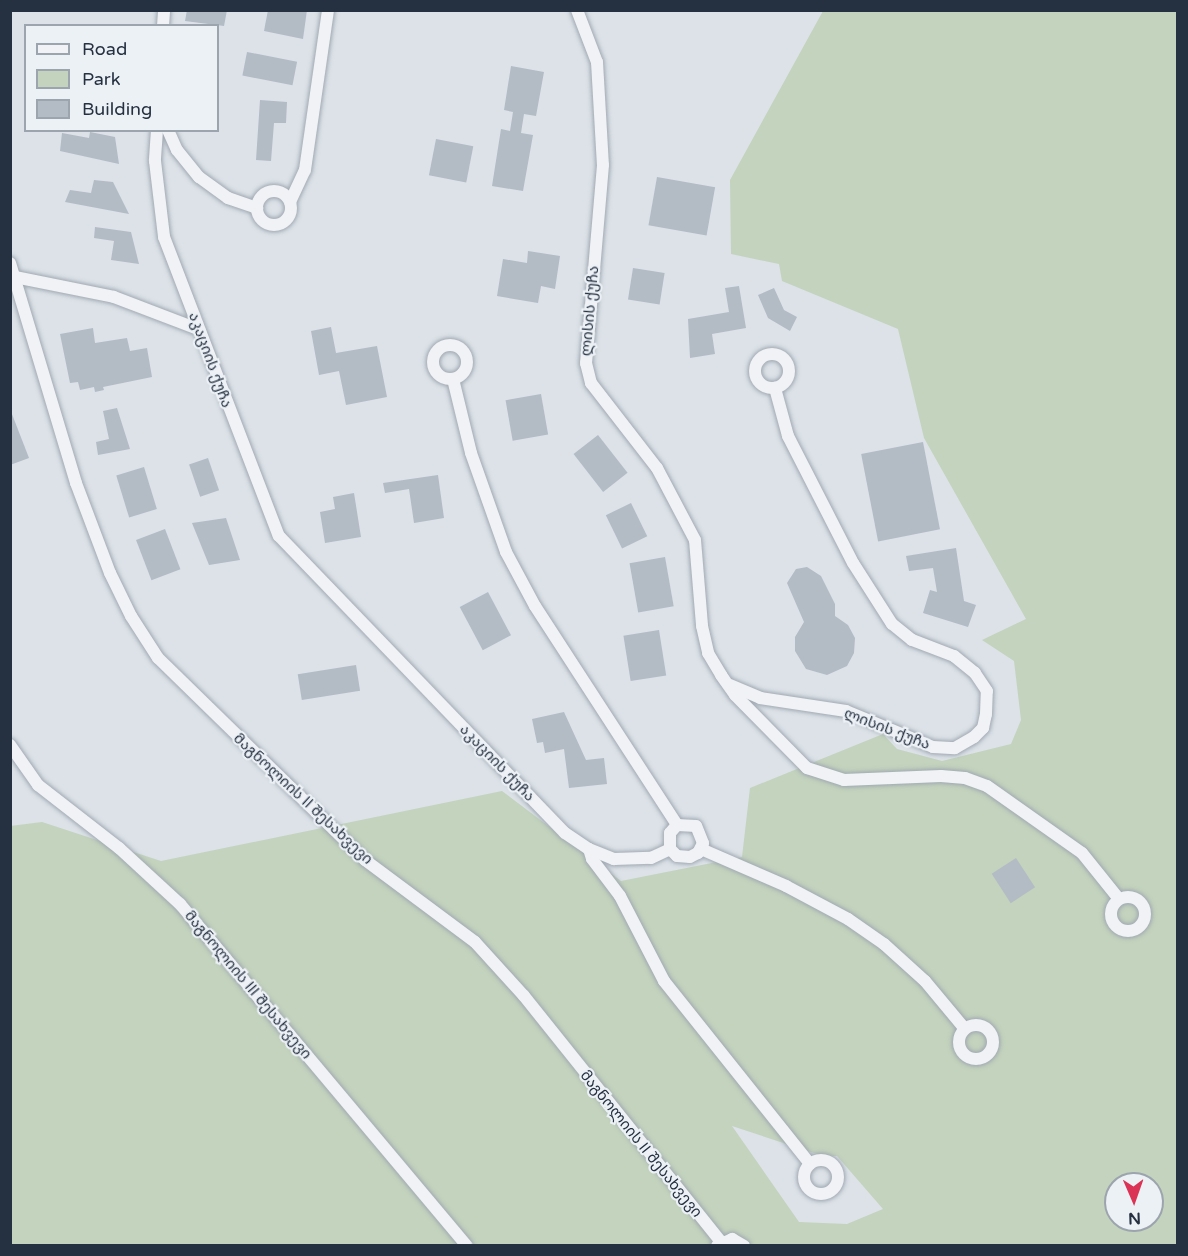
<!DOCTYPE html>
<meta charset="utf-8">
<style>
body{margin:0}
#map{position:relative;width:1188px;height:1256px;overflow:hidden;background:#dce2e8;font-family:"Varela Round","Noto Sans Georgian",sans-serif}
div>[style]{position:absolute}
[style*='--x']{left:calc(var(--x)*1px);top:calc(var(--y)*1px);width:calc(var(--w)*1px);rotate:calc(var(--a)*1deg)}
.green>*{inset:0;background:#c3d3bd}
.building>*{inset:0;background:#b3bbc5;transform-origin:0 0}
.roads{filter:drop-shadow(0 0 2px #a1a9b2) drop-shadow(0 0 2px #a1a9b2)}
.minor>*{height:12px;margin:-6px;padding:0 6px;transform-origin:6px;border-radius:6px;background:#f0f2f6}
.minor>.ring{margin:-6px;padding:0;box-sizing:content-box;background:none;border:12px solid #f0f2f6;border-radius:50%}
span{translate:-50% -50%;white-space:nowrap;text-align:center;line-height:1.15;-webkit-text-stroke:4.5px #ecf1f6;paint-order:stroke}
.street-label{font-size:15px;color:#253040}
.frame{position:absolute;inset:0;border:12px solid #253040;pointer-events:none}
.legend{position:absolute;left:24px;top:24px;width:195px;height:108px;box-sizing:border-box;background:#ecf1f6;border:2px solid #9ca4ad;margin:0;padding:8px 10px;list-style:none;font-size:18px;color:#253040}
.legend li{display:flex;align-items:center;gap:12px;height:30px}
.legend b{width:30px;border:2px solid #9ca4ad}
.north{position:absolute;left:1104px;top:1172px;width:60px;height:60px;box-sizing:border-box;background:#ecf1f6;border:2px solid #9ca4ad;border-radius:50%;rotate:178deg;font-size:16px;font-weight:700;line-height:24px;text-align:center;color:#253040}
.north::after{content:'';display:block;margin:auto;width:21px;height:27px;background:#db3355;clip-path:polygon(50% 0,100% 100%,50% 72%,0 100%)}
</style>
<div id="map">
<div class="green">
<i style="clip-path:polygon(evenodd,823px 11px,1177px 11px,1177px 1245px,11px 1245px,10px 826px,42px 822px,161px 861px,502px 791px,621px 881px,742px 857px,750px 788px,883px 734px,897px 749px,942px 761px,1011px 744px,1021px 720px,1014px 661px,982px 640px,1026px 619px,924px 438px,898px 329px,782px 281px,779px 264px,731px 254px,730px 180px,823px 11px,732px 1126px,823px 1156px,837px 1156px,883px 1209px,847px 1224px,799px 1222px,732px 1126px,823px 11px,1116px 1184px,1152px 1184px,1152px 1220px,1116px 1220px,1116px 1184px)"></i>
</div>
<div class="building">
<i style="clip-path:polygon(187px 10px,227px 10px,224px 26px,185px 21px)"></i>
<i style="clip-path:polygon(268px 10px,307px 10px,303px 39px,264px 31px)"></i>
<i style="left:247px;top:52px;width:51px;height:24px;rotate:11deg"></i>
<i style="clip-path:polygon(511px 66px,544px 72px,536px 116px,524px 114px,521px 133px,533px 135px,523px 191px,492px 186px,501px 129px,510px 131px,513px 112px,504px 110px)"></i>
<i style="clip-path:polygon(260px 100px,287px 102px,286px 123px,274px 123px,271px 161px,256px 160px)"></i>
<i style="clip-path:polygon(90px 132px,115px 137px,119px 164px,60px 151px,62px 133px,89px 138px)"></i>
<i style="left:436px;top:139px;width:38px;height:37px;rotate:11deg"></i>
<i style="left:657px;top:177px;width:59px;height:49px;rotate:10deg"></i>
<i style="clip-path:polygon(94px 180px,113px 182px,129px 214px,65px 202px,70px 190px,91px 193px)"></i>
<i style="clip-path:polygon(95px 227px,131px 232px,139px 264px,111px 260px,114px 241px,94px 238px)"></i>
<i style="clip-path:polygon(528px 251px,560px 256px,555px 289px,541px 286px,538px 303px,497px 296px,503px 259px,527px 263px)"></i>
<i style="left:633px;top:268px;width:32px;height:32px;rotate:9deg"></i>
<i style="clip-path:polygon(739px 286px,746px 328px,712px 334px,715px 354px,690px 358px,688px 319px,729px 312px,725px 288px)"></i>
<i style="clip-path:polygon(774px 288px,784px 310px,797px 317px,790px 331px,768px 318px,758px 295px)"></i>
<i style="clip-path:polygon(331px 327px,336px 353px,377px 346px,387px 397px,346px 405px,339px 371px,319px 375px,311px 331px)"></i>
<i style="clip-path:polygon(93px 328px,95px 343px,127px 338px,130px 351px,147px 348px,152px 377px,103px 387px,104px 390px,95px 392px,94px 387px,80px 390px,78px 382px,70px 383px,60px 334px)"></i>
<i style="left:541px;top:394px;width:41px;height:36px;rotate:80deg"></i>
<i style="clip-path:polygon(117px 408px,130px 449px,98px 455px,96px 442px,109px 439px,103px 411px)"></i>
<i style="clip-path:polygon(10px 409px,29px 458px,10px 465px)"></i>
<i style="left:598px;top:435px;width:48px;height:31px;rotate:52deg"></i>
<i style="left:923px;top:442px;width:89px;height:63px;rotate:79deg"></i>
<i style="left:208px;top:458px;width:34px;height:20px;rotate:71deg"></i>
<i style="left:144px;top:467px;width:44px;height:29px;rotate:73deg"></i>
<i style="clip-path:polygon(438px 475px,444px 518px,414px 523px,409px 489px,385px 493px,383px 483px)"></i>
<i style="clip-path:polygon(354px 493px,361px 537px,325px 543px,320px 512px,335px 509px,333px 497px)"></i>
<i style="left:631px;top:503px;width:37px;height:28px;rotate:64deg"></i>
<i style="clip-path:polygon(226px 518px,240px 560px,209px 565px,192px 523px)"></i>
<i style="left:165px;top:529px;width:43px;height:31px;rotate:69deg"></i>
<i style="clip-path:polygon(956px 548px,964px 601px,976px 605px,968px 627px,923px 613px,930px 590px,937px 592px,933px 568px,909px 571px,906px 556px)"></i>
<i style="left:665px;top:557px;width:50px;height:36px;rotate:80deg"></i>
<i style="clip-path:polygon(807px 567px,821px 576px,835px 604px,835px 616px,848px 625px,855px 638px,854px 653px,847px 666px,827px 675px,806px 669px,795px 651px,795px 637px,804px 622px,787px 583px,796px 569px)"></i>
<i style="left:488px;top:592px;width:49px;height:32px;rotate:62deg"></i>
<i style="left:659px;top:630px;width:46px;height:36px;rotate:81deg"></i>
<i style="left:356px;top:665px;width:26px;height:59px;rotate:81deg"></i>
<i style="clip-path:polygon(564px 712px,586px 760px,604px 758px,607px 784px,569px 788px,564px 749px,545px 753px,543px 742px,537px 743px,532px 719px)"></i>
<i style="left:1016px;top:858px;width:35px;height:29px;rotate:57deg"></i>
</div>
<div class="roads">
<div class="minor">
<i style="--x:577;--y:10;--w:56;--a:69"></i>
<i style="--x:597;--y:62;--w:103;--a:86.7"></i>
<i style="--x:603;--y:165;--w:199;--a:94.9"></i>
<i style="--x:586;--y:363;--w:21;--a:76"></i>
<i style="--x:591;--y:383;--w:108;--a:52.2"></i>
<i style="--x:657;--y:468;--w:81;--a:62.2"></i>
<i style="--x:695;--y:540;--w:86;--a:85.3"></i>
<i style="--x:702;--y:626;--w:28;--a:77"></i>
<i style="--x:708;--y:653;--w:26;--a:59"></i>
<i style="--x:721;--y:675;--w:24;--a:55"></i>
<i style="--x:735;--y:695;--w:103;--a:45.4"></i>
<i style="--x:807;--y:768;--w:39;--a:18"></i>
<i style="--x:844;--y:780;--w:97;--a:-2.4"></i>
<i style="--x:941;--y:776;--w:24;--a:5"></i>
<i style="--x:965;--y:778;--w:23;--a:20"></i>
<i style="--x:987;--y:786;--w:116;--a:35.2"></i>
<i style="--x:1082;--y:853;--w:59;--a:51.2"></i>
<i style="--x:163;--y:26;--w:16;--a:-86"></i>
<i style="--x:157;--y:130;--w:31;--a:94"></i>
<i style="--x:155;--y:161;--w:77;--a:83.2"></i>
<i style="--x:164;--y:237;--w:320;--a:69"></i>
<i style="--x:279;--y:536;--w:412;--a:46.1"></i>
<i style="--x:565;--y:833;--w:29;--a:34"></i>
<i style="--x:589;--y:849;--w:27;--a:22"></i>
<i style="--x:614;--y:859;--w:37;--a:-2"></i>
<i style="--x:651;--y:858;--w:21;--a:-25"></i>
<i style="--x:168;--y:130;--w:22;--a:66"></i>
<i style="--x:177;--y:150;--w:35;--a:51"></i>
<i style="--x:199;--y:177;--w:36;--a:36"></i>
<i style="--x:228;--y:198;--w:31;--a:19"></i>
<i class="ring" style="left:257px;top:191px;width:22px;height:22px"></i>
<i style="--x:290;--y:202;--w:35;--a:-65"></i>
<i style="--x:305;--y:170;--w:162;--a:-81.8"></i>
<i style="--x:10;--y:263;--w:230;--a:73.3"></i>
<i style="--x:76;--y:483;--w:96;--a:69.3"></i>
<i style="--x:110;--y:573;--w:48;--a:64"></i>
<i style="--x:131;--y:616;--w:50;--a:57.3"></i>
<i style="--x:158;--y:658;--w:289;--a:44.3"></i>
<i style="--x:365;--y:860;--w:137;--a:36.7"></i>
<i style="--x:475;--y:942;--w:73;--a:47.8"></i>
<i style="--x:524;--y:996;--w:315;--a:51.3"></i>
<i style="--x:10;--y:276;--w:106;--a:11.4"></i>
<i style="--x:114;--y:297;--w:90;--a:20.9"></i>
<i class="ring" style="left:433px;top:345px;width:22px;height:22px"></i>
<i class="ring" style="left:755px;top:354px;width:22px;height:22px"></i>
<i style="--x:453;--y:379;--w:76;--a:76.3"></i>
<i style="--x:471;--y:453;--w:105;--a:70.5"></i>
<i style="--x:506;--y:552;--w:61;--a:61.8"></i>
<i style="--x:535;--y:606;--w:261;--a:57"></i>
<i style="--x:730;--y:685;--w:33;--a:23"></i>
<i style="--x:760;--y:698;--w:87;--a:8.6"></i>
<i style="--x:846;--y:711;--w:94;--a:22.5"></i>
<i style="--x:933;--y:747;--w:22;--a:3"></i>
<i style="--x:955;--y:748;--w:22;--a:-30"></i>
<i style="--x:974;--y:737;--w:13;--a:-45"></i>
<i style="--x:983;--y:728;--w:14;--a:-78"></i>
<i style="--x:986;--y:714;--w:23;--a:-88"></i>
<i style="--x:987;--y:691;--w:22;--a:-124"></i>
<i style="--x:975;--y:673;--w:27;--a:-141"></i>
<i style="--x:954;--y:656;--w:45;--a:-159.1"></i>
<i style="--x:912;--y:640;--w:26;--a:-141"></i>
<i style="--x:892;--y:624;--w:72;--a:-122.6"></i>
<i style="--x:853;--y:563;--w:143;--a:-117.1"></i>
<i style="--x:788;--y:436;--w:50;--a:-105.2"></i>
<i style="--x:10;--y:745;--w:49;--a:55"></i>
<i style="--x:38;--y:785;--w:103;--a:37.9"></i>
<i style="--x:119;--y:848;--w:83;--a:42.6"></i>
<i style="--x:180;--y:904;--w:446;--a:50"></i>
<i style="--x:589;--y:849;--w:10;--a:73"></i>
<i style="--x:592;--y:859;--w:46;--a:52.9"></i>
<i style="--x:620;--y:896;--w:96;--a:62.6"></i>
<i style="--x:664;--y:981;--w:234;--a:51.4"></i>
<i style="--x:670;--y:849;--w:10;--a:45"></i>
<i style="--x:677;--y:856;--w:13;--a:4"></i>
<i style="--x:690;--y:857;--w:9;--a:-27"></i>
<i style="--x:698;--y:853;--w:11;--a:-63"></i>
<i style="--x:703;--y:843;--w:18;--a:-112"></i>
<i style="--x:696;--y:826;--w:19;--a:-177"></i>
<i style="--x:670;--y:849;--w:16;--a:-90"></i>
<i style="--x:670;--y:833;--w:11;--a:-49"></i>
<i style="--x:701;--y:849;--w:93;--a:23.5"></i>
<i style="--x:786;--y:886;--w:70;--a:28"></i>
<i style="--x:848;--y:919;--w:44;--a:34.8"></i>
<i style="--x:884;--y:944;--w:55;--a:42.1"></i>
<i style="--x:925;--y:981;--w:62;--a:50.2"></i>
<i class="ring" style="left:1111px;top:897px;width:22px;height:22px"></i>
<i class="ring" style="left:959px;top:1025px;width:22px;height:22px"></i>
<i class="ring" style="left:804px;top:1160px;width:22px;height:22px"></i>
<i style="--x:717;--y:1246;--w:17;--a:-25"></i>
<i style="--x:732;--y:1239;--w:14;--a:30"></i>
</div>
</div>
<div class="street-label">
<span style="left:590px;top:311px;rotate:-85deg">ლისის ქუჩა</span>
<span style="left:210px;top:360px;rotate:70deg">აკაციის ქუჩა</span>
<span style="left:887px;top:729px;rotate:21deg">ლისის ქუჩა</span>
<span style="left:497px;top:763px;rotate:46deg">აკაციის ქუჩა</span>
<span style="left:303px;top:799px;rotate:43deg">მაგნოლიის II შესახვევი</span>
<span style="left:248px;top:985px;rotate:50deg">მაგნოლიის III შესახვევი</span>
<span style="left:641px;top:1144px;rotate:51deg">მაგნოლიის II შესახვევი</span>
</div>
<div class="frame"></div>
<ul class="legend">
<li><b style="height:8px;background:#f0f2f6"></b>Road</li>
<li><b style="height:16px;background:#c3d3bd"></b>Park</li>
<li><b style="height:16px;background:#b3bbc5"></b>Building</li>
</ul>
<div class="north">N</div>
</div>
